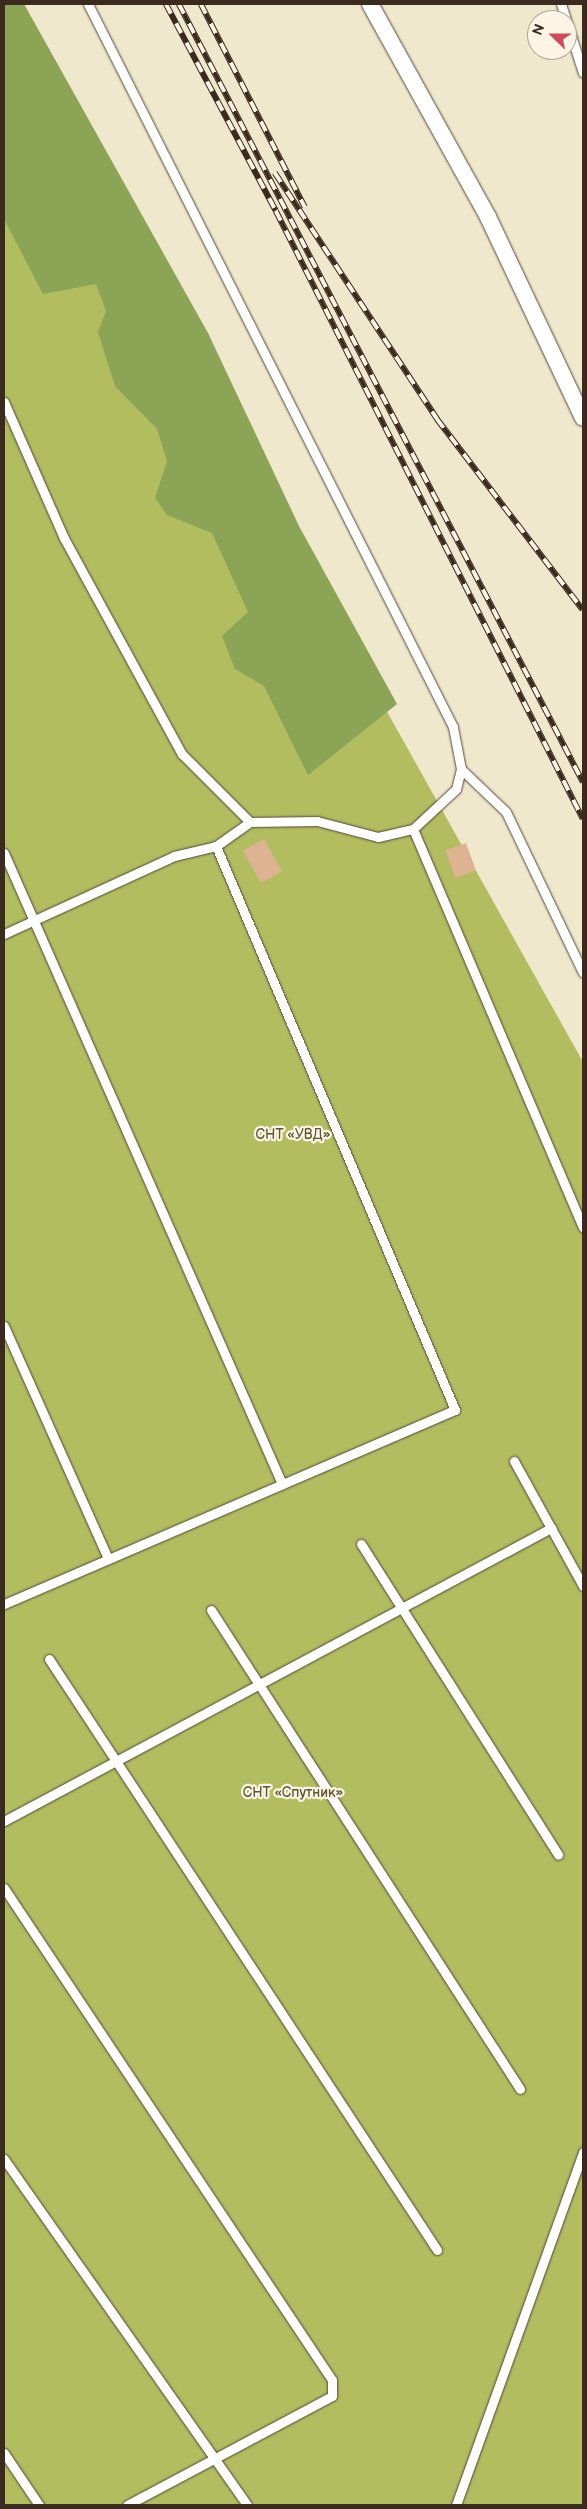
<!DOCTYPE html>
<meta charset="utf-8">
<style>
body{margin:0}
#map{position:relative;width:587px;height:2509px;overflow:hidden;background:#efe8cc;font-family:"Balsamiq Sans",sans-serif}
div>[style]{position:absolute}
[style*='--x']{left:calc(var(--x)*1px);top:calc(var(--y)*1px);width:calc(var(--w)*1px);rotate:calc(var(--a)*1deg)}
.green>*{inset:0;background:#b1bd5f}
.forest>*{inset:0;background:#8ca456}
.building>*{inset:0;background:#ddb392;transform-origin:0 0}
.roads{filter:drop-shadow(0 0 1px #564638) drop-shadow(0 0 1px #564638)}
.service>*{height:9px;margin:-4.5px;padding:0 4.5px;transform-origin:4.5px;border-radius:4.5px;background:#fff}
.minor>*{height:16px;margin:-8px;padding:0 8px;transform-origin:8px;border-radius:8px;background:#fff}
.rail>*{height:5.5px;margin-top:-2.75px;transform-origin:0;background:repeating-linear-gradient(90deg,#fcf5e5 0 11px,#3b2a1e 0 22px);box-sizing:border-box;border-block:1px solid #3b2a1e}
span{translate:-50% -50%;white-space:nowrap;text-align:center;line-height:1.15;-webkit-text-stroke:4.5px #fcf5e5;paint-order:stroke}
.park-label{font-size:14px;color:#5e5632}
.frame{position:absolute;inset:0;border:5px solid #3b2a1e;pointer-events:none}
.north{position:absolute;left:527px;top:10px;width:50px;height:50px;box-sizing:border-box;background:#fcf5e5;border:1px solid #afa495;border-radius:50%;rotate:292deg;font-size:14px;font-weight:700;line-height:20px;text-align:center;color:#3b2a1e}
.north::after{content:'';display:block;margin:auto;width:18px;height:22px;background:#d1495b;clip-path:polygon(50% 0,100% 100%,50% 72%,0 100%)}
</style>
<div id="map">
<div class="green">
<i style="clip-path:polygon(4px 27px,583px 1062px,583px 2505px,4px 2505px)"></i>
</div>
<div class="forest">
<i style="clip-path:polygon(4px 4px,24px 4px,208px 333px,299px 526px,397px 704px,308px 775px,264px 686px,235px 669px,222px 636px,248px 612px,212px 533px,167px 515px,155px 498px,167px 461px,157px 429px,115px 386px,98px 332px,106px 311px,96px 284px,43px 294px,4px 219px)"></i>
</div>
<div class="building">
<i style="left:264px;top:839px;width:37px;height:24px;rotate:61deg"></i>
<i style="left:466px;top:843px;width:29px;height:22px;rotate:70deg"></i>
</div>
<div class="roads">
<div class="service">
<i style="--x:88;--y:4;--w:810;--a:63.21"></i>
<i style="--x:453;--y:727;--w:43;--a:79.2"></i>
<i style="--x:461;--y:769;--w:62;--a:43.7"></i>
<i style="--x:506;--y:812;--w:178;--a:64.4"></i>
<i style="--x:561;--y:4;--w:72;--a:72.3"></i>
<i style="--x:4;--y:402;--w:149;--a:66.2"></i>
<i style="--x:64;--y:538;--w:246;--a:61.4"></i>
<i style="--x:182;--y:754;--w:96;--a:45"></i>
<i style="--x:413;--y:829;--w:433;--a:66.9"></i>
<i style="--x:4;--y:853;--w:690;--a:66.22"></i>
<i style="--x:4;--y:934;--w:187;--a:-24.6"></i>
<i style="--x:174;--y:856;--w:43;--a:-13.4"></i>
<i style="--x:216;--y:846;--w:42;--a:-35.2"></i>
<i style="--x:250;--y:822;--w:67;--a:-0.9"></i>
<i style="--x:317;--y:821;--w:63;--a:14.7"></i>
<i style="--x:378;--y:837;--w:36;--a:-13"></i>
<i style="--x:413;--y:829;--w:59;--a:-42.9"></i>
<i style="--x:456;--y:789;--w:21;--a:-76"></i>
<i style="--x:4;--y:1326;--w:252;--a:65.9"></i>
<i style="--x:514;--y:1461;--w:143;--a:61.1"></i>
<i style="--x:361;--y:1544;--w:368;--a:57.6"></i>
<i style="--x:4;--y:1604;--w:491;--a:-23.3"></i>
<i style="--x:455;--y:1410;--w:613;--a:-112.97"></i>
<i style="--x:211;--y:1610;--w:570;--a:57.17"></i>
<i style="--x:49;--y:1659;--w:707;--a:56.71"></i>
<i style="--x:4;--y:1821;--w:621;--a:-28.18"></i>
<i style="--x:4;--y:1888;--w:591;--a:56.31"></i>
<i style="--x:332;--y:2380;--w:16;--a:90"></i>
<i style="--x:332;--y:2396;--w:232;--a:152"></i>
<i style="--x:4;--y:2159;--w:423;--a:54.9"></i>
<i style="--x:4;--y:2453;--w:63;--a:56.1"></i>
<i style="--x:456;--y:2505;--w:375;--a:-70.2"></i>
</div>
<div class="minor">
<i style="--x:370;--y:4;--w:244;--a:61"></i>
<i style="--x:488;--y:217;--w:222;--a:64.7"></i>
</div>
</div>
<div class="rail">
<i style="--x:166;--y:4;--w:234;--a:62"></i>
<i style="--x:276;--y:211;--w:681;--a:63.21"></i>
<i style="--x:179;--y:4;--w:877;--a:62.56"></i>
<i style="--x:201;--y:4;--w:228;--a:62.9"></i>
<i style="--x:275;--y:173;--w:295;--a:56.6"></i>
<i style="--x:437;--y:419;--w:240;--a:52.6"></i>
</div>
<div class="park-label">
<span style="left:293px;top:1135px">СНТ «УВД»</span>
<span style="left:293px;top:1793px">СНТ «Спутник»</span>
</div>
<div class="frame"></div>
<div class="north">N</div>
</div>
